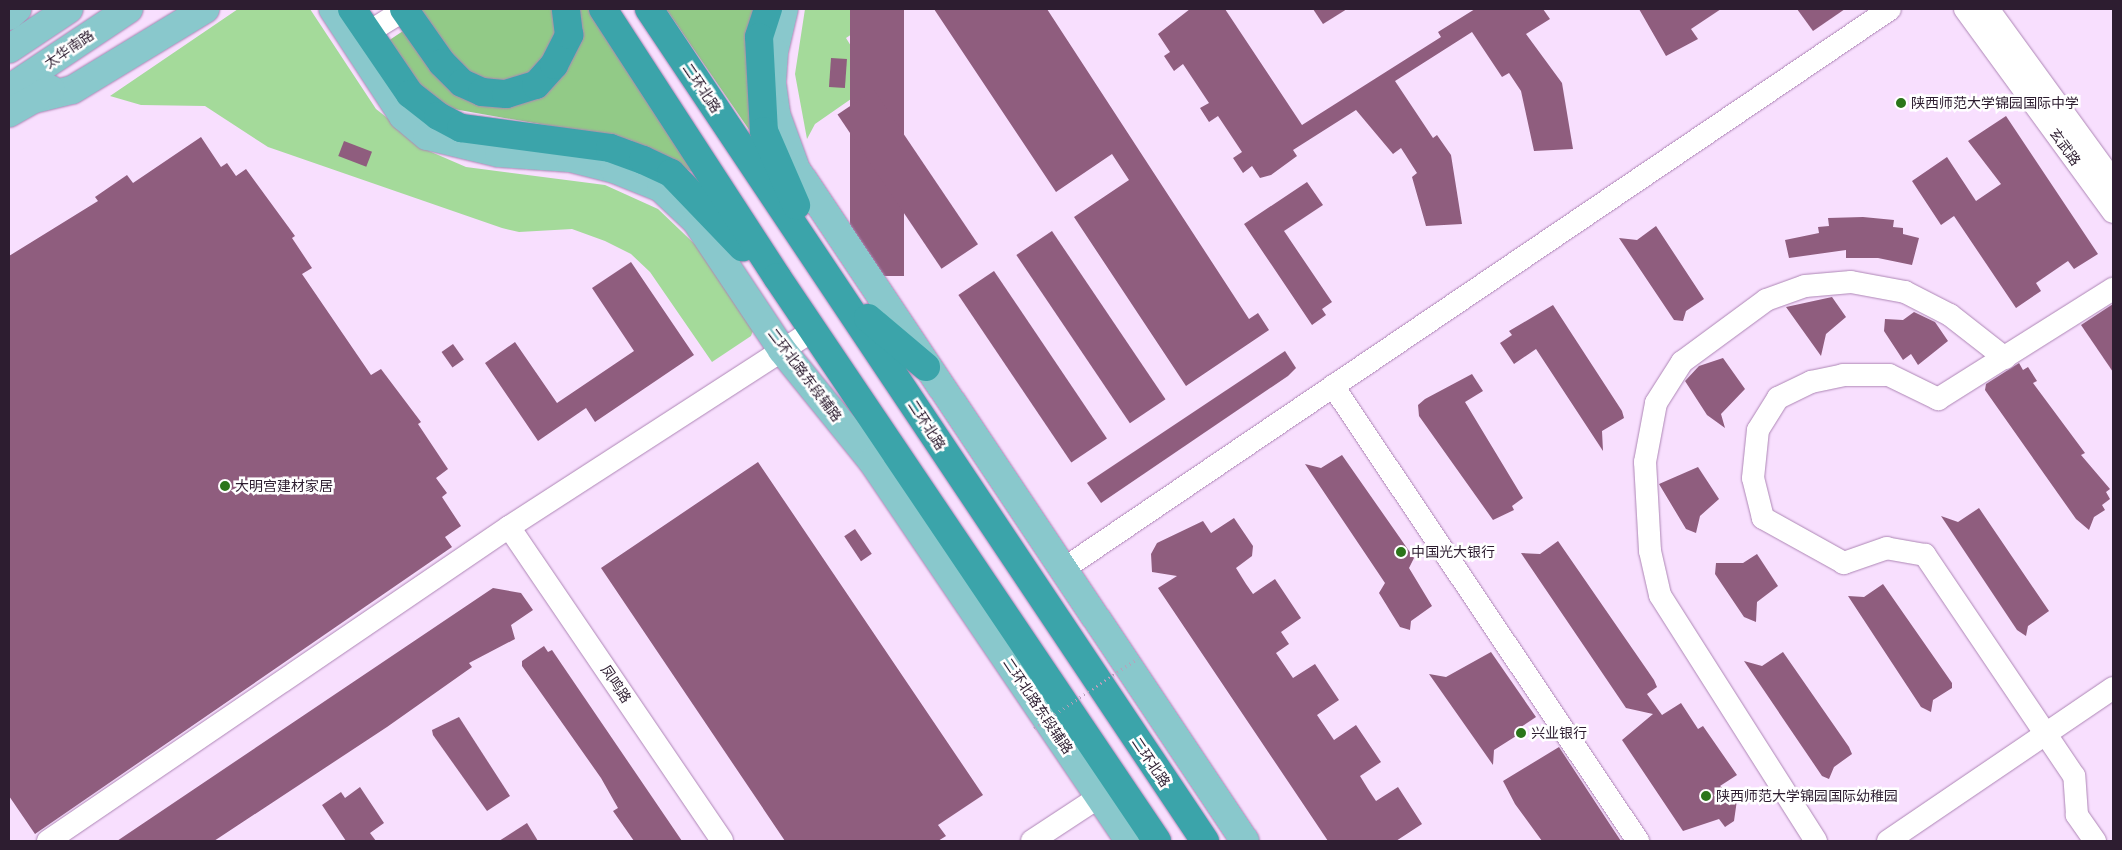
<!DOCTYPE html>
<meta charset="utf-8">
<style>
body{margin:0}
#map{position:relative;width:2122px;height:850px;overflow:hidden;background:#f8dffe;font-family:Montserrat,"Noto Sans SC",sans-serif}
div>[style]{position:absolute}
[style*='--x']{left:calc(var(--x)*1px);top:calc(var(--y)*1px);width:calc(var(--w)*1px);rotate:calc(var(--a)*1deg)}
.green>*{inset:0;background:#a4da9a}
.forest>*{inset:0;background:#92ca87}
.building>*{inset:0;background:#8f5d7e;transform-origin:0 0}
.roads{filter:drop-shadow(0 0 1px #ad86b5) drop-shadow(0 0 1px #ad86b5)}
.minor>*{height:22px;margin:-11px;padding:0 11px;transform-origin:11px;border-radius:11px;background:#fff}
.major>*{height:28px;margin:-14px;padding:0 14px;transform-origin:14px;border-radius:14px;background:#89c8cc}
.highway>*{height:28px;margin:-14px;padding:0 14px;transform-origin:14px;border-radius:14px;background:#3ba4aa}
.path-bridge>*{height:2.5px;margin-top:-1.25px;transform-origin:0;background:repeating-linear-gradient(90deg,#b7a1bc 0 1px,transparent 0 5px)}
.dots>*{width:14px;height:14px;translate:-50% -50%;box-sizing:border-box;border:2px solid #fff;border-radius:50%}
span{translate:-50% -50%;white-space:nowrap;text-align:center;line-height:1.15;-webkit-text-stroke:5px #fff;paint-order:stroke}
.street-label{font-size:14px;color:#2d1d30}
.poi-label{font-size:14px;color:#2d1d30}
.left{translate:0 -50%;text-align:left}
.frame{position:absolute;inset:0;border:10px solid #2d1d30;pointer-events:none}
</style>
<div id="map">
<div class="green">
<i style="clip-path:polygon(238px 9px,310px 9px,376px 109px,429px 151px,466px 167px,605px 185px,658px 209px,703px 252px,754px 328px,751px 336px,712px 362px,650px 272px,631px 254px,605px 241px,572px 229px,519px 232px,502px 228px,268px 147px,205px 106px,141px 105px,110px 96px)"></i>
<i style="clip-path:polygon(805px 9px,872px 9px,870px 22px,846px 38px,874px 83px,815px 124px,807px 139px,795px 74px)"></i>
</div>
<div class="forest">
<i style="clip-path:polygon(393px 9px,589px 9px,694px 173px,630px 140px,448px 108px,427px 94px,388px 41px,406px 29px)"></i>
<i style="clip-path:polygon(666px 9px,758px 9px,748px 46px,752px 134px)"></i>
</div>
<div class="building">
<i style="left:850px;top:9px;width:54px;height:267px"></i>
<i style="clip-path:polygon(934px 9px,1047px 9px,1249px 319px,1258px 313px,1269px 330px,1186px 386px,1074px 217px,1129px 180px,1112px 154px,1056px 192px)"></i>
<i style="clip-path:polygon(1190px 9px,1225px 9px,1302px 125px,1441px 37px,1438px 32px,1475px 9px,1543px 9px,1550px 19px,1526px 34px,1562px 83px,1573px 149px,1534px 151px,1521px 91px,1509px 73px,1502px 77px,1472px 32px,1395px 81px,1433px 138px,1437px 135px,1451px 155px,1462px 224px,1426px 226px,1412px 177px,1417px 173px,1401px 148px,1393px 154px,1356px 110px,1293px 150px,1297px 156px,1271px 175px,1260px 178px,1252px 166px,1243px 173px,1233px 158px,1242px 152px,1218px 116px,1209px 122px,1200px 108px,1209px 103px,1183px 64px,1174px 71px,1164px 56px,1170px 52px,1158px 34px)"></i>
<i style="clip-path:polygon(1313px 9px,1347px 9px,1323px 24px)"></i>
<i style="clip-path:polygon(1639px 9px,1721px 9px,1691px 29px,1698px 39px,1666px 56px)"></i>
<i style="clip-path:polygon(1797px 9px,1845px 9px,1813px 31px)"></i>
<i style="left:831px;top:58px;width:16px;height:29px;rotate:4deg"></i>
<i style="left:874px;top:90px;width:186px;height:44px;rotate:56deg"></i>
<i style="clip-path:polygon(2006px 116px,2098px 254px,2074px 269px,2068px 261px,2036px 283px,2041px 291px,2016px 308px,1954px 216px,1941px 225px,1912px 181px,1947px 157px,1976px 201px,2001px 184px,1968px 141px)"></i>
<i style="clip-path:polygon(201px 137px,221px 167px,227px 163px,236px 176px,246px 169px,295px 236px,292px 238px,312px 268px,302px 274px,371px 375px,381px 369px,421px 422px,418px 424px,448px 469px,436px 478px,447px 493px,442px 497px,461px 526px,445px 537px,452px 547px,35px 834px,9px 796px,9px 256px,98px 201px,95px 197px,127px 175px,133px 183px)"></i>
<i style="left:344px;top:141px;width:30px;height:16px;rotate:21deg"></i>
<i style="clip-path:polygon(1307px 182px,1323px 205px,1284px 231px,1332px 302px,1322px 309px,1326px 315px,1312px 325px,1244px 224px)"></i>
<i style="clip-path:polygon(1863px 217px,1894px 220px,1893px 227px,1903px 228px,1903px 234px,1919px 238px,1912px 265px,1878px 258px,1846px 258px,1846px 250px,1789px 258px,1785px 240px,1819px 233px,1818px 227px,1829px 226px,1828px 218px)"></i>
<i style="clip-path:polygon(1656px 226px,1704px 299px,1686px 311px,1683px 321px,1674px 320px,1619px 238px,1637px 240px)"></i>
<i style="left:1052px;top:231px;width:203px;height:43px;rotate:56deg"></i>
<i style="clip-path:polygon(631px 262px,694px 355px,595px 422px,586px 408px,538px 441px,485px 363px,515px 342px,557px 403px,634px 351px,592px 288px)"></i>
<i style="left:994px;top:271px;width:202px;height:43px;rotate:56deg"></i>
<i style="clip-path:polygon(1832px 297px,1846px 317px,1826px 334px,1821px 356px,1786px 307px)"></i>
<i style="clip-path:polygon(2113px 304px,2113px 372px,2081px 325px)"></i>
<i style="clip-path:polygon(1553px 305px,1622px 411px,1624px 418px,1602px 431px,1603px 451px,1536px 349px,1514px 364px,1500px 343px,1512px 335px,1509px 331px)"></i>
<i style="clip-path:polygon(1914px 312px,1935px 322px,1948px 341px,1918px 365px,1911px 354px,1903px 360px,1884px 331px,1885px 319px,1903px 320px)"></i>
<i style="left:453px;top:344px;width:19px;height:14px;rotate:55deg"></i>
<i style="clip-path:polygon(1285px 351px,1296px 368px,1288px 376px,1101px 503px,1087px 483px)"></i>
<i style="clip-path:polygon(1723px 358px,1745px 389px,1721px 414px,1725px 428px,1707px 415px,1685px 381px,1699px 366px)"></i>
<i style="clip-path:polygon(2019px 363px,2023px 370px,2028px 367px,2037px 381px,2033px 383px,2085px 453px,2081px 455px,2110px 489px,2106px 492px,2110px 499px,2102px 505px,2105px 510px,2094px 517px,2089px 530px,2076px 519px,1985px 390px,1986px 384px)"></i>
<i style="clip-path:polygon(1472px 374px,1483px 391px,1465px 402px,1523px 498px,1512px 506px,1514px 510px,1493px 520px,1419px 416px,1418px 405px,1425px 399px)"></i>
<i style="clip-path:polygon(1342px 455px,1414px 558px,1409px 568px,1432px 606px,1411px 621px,1410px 630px,1400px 627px,1379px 593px,1385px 583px,1305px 464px,1321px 468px)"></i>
<i style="clip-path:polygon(758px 462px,983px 795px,938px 825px,946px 836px,938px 841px,785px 841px,601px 568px)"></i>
<i style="clip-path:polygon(1698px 467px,1719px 499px,1700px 516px,1696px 533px,1686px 529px,1659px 484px)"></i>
<i style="clip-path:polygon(1979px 508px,2049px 611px,2028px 626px,2026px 636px,2017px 630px,1941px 516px,1958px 522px)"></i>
<i style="clip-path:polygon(1234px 518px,1253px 546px,1252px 556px,1236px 568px,1246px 584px,1253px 594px,1275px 579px,1301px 618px,1281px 632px,1289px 644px,1276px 653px,1293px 678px,1315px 664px,1339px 700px,1317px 715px,1334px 740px,1356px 725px,1381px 762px,1360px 776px,1368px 789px,1376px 801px,1398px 787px,1422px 824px,1396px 841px,1328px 841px,1158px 588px,1177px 576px,1152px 572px,1151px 554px,1157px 543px,1203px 521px,1211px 533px)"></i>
<i style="left:855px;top:529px;width:30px;height:13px;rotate:56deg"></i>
<i style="clip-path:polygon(1558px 541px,1654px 680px,1657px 687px,1647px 694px,1662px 715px,1681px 703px,1698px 729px,1703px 726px,1737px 775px,1720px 786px,1737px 800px,1734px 821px,1725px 827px,1719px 819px,1683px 831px,1622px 740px,1653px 714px,1626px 708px,1521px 553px,1540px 554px)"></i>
<i style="clip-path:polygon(1757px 554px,1778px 586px,1757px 602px,1756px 622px,1744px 617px,1715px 574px,1716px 563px,1743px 563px)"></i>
<i style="clip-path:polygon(1883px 584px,1952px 683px,1952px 688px,1933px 700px,1931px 712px,1921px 707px,1848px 596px,1864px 597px)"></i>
<i style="clip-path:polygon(493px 588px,521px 593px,533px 610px,511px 625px,515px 639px,469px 663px,472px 667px,387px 727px,214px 841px,117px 841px)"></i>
<i style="clip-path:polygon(544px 646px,548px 652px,552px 650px,682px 841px,634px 841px,613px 811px,618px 808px,601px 778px,522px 666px,522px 661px)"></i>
<i style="clip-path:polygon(1491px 652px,1536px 717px,1521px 727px,1524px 731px,1494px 750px,1493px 765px,1429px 674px,1446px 677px)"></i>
<i style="clip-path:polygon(1783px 652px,1849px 747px,1852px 754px,1834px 767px,1829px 779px,1822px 776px,1744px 661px,1762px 666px)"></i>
<i style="clip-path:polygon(459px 717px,510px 796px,487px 811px,433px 735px,432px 730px)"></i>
<i style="clip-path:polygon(1559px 747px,1611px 826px,1621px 841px,1542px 841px,1515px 804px,1503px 781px)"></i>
<i style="clip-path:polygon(360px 787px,384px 823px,370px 833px,376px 841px,346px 841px,322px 805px,341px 792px,345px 798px)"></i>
<i style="clip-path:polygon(527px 823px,538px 841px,499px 841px)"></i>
</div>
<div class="roads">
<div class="minor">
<i style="--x:1965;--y:9;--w:251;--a:53.9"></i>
<i style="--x:1988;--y:9;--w:213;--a:54"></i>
<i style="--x:377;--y:27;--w:22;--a:-32"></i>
<i style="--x:1333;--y:386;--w:548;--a:56.16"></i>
<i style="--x:509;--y:527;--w:379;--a:55.8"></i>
<i style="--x:1062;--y:570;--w:1000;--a:-34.12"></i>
<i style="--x:48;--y:841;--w:558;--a:-34.26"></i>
<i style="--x:509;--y:527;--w:362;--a:-32.9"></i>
<i style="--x:1032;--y:841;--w:80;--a:-33.3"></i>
<i style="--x:1816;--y:841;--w:291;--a:-122.4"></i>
<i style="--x:1660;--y:595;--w:45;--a:-102.8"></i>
<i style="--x:1650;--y:551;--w:89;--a:-93.2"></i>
<i style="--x:1645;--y:462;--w:60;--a:-79.4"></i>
<i style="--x:1656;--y:403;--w:49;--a:-57.6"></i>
<i style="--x:1682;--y:362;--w:104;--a:-36.4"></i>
<i style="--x:1766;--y:300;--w:41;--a:-19.7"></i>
<i style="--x:1805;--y:286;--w:46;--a:-5"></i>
<i style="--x:1851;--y:282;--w:55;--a:10.5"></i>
<i style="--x:1905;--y:292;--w:51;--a:27.1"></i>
<i style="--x:1950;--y:315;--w:70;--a:38"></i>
<i style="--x:1888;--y:841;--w:272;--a:-34.2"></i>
<i style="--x:2095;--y:841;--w:32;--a:-125"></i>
<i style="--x:2077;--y:815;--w:39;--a:-94"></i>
<i style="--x:2074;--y:776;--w:267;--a:-124"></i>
<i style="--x:1925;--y:555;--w:39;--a:-170"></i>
<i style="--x:1887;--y:548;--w:46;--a:160.8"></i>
<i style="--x:1844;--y:563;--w:93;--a:-150.9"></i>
<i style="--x:1763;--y:518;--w:41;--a:-104"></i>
<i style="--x:1753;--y:478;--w:48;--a:-84.1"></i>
<i style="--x:1758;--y:430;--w:38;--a:-58"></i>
<i style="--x:1778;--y:398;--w:37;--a:-26"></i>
<i style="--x:1811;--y:382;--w:33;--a:-12"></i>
<i style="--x:1843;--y:375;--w:46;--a:0"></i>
<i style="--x:1889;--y:375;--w:55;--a:26.1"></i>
<i style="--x:1938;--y:399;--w:207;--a:-32.2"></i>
</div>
<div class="major">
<i style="--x:333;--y:9;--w:128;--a:56.8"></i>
<i style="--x:403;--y:116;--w:31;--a:40"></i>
<i style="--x:427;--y:136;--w:74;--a:13.3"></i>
<i style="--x:499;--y:153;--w:71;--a:4"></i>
<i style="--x:570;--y:158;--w:45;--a:14"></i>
<i style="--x:614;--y:169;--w:51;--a:22"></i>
<i style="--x:661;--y:188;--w:48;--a:43.3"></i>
<i style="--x:696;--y:221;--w:155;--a:56.3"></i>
<i style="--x:782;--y:350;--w:143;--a:51"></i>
<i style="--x:872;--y:461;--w:459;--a:55.9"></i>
<i style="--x:784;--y:9;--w:44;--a:103.1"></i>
<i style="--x:774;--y:52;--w:32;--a:94"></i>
<i style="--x:772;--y:84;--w:30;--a:82"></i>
<i style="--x:776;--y:114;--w:59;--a:70"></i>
<i style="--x:796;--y:169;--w:808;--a:56.25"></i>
<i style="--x:9;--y:16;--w:11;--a:-41"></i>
<i style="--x:9;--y:49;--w:72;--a:-33.7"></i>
<i style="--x:9;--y:89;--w:144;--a:-33.7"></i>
<i style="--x:35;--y:99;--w:38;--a:-14"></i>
<i style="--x:72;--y:90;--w:156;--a:-31.3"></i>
<i style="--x:9;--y:113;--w:48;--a:-29.7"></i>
</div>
<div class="highway">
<i style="--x:352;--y:9;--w:103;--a:55.7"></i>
<i style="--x:410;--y:94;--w:36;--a:38"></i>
<i style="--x:438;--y:116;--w:26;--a:28"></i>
<i style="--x:461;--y:128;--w:150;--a:7.6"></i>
<i style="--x:610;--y:148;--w:35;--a:20"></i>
<i style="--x:643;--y:160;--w:31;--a:25"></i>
<i style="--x:671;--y:173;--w:103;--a:46.2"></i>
<i style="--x:404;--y:9;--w:66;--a:54.9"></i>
<i style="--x:442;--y:63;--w:28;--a:45"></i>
<i style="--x:462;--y:83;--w:22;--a:24"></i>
<i style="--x:482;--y:92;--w:24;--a:5"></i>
<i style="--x:506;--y:94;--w:31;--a:-17"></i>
<i style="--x:536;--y:85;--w:27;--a:-48"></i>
<i style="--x:554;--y:65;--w:34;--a:-63"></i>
<i style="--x:569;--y:35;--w:26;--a:-97"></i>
<i style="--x:603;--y:9;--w:320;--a:57"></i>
<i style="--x:777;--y:277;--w:680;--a:56.03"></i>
<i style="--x:649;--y:9;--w:1001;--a:56.25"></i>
<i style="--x:768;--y:9;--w:29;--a:108"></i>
<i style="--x:759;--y:37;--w:94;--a:87"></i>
<i style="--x:764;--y:131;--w:81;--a:66.6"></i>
<i style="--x:868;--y:318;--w:76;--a:40.2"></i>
</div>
</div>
<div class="path-bridge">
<i style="--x:1034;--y:728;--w:125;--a:-33.9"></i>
</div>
<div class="dots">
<i style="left:1901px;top:103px;background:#2b751a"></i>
<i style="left:225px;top:486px;background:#2b751a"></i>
<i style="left:1401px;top:552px;background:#2b751a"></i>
<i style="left:1521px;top:733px;background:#2b751a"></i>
<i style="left:1706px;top:796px;background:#2b751a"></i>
</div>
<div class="street-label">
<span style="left:69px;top:49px;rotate:-34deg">太华南路</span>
<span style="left:702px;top:88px;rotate:56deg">二环北路</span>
<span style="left:2065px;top:147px;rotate:54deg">玄武路</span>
<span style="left:805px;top:375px;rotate:53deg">二环北路东段辅路</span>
<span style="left:927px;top:425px;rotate:57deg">二环北路</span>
<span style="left:616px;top:684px;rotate:56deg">凤鸣路</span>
<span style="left:1038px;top:706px;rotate:56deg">二环北路东段辅路</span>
<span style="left:1151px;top:762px;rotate:56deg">二环北路</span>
</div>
<div class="poi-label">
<span class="left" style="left:1911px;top:103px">陕西师范大学锦园国际中学</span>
<span class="left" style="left:235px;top:486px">大明宫建材家居</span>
<span class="left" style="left:1411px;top:552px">中国光大银行</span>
<span class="left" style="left:1531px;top:733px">兴业银行</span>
<span class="left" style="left:1716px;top:796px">陕西师范大学锦园国际幼稚园</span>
</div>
<div class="frame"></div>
</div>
